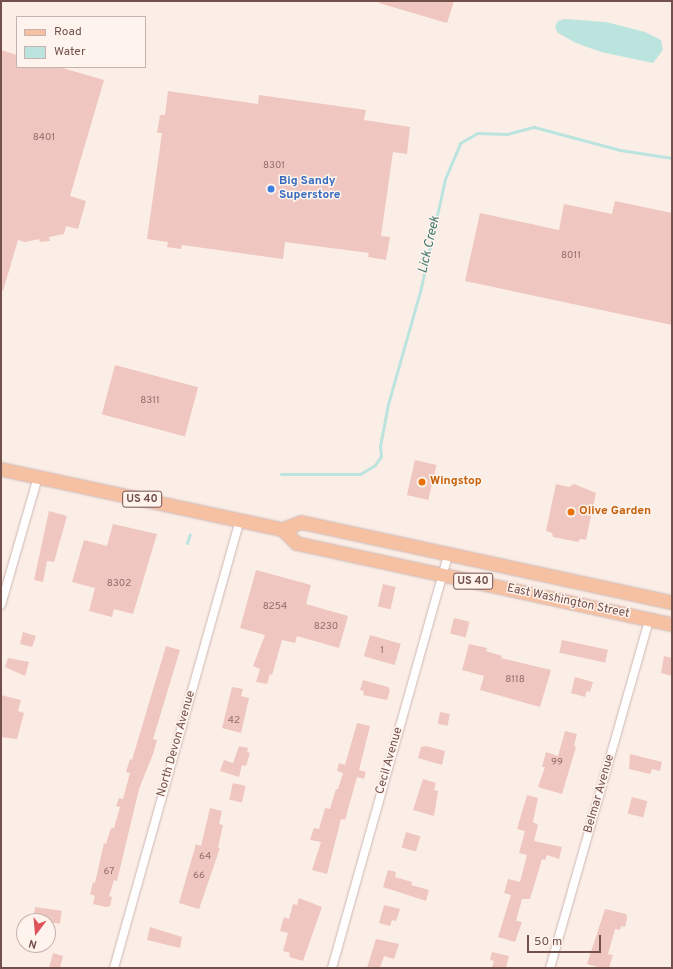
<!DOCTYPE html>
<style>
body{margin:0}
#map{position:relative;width:673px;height:969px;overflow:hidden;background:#fbeee7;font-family:Overpass,sans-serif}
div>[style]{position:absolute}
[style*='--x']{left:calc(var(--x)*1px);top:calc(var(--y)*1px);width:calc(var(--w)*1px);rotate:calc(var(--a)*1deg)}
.water>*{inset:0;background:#bce4df}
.stream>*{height:3px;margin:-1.5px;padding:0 1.5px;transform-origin:1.5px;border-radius:1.5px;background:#bce4df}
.building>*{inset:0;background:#efc6c0;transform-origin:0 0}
.roads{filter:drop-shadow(0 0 1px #cfb6b1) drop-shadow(0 0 1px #cfb6b1)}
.minor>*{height:8px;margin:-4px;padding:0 4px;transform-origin:4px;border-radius:4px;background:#fff}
.primary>*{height:13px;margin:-6.5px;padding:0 6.5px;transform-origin:6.5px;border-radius:6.5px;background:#f6c1a3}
.dots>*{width:11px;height:11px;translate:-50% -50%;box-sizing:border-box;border:2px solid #fef3ed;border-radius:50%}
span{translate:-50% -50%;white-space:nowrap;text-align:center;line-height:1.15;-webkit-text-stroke:3px #fef3ed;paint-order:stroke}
.number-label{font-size:10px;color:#936e6a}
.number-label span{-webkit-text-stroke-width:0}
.shield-label span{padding:1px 3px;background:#fef3ed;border:1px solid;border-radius:3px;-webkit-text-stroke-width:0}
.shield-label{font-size:11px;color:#74504d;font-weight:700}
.shop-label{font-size:12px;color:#366cbe;font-weight:700}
.left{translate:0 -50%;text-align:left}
.food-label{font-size:12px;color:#c56008;font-weight:700}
.street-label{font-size:12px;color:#74504d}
.water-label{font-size:13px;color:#417872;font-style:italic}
.frame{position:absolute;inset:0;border:2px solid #74504d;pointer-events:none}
.legend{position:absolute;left:16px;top:16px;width:130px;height:52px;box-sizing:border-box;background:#fef3ed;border:1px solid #c7b2ad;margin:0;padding:5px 7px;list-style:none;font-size:12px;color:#74504d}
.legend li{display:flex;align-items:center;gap:8px;height:20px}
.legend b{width:20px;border:1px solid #c7b2ad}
.north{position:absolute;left:16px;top:913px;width:40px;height:40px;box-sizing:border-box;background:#fef3ed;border:1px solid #c7b2ad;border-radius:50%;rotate:196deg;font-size:11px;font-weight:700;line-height:16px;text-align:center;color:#74504d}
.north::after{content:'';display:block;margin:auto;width:14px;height:18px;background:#de535a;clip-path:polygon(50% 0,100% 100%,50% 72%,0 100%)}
.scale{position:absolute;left:527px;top:935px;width:74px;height:18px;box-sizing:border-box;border:2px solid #74504d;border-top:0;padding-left:5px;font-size:12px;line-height:14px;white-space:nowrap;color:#74504d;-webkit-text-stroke:3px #fef3ed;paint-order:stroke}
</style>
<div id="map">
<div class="water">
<i style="clip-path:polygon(565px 19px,606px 22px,645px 32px,661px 40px,663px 50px,653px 63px,601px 52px,576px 43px,558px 33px,555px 27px,558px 21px)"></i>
</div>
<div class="stream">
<i style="--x:281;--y:474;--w:79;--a:0"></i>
<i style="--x:360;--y:474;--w:17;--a:-31"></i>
<i style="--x:375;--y:465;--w:11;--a:-56"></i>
<i style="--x:381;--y:456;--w:10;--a:-96"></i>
<i style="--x:380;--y:446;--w:43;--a:-79.2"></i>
<i style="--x:388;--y:404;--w:116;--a:-74.1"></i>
<i style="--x:420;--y:292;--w:116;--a:-77.5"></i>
<i style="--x:445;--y:179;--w:39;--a:-67"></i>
<i style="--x:460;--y:143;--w:20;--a:-30"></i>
<i style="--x:477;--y:133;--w:30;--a:2"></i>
<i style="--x:507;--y:134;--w:28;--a:-15"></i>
<i style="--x:534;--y:127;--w:89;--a:15"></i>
<i style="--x:620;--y:150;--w:53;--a:8.7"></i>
<i style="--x:187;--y:543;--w:9;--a:-72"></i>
</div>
<div class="building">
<i style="clip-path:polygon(379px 1px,454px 1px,447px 23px,379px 3px)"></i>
<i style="clip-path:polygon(1px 50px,17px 55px,17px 67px,59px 67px,104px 80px,70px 196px,86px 201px,78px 229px,66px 226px,64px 234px,49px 237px,50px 241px,40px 242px,39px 239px,25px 242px,18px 240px,3px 291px,1px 290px)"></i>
<i style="clip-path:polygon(168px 91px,258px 104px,259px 95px,366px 110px,364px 120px,410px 127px,407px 154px,393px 152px,381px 236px,390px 237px,386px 260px,368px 257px,369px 253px,285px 242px,283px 259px,182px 245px,181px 249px,167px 247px,168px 242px,147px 239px,162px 133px,157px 133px,160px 115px,165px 115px)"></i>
<i style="clip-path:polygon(615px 201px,672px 213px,672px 325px,465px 281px,480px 213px,559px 230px,564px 204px,612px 214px)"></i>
<i style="left:115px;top:365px;width:86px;height:51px;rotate:15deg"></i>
<i style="left:415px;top:460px;width:22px;height:36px;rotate:13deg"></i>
<i style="clip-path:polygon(556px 484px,569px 487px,574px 484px,596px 493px,586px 540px,580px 539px,578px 542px,553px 537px,552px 533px,546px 531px)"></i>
<i style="clip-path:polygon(49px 511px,67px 516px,54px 562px,47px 561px,43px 582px,34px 580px)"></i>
<i style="clip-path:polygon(113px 524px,157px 534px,133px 614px,114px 609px,112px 617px,89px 611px,95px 588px,72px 582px,84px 540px,107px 546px)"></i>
<i style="clip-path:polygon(256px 570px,311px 585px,306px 604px,348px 616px,339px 648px,297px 636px,295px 643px,282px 640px,272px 675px,270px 674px,267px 684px,256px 682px,260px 669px,253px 666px,265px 635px,240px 628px)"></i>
<i style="left:383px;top:584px;width:13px;height:23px;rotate:13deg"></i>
<i style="left:454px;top:618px;width:16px;height:16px;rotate:14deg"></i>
<i style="clip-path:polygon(23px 632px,36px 636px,32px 647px,20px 644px)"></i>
<i style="left:370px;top:635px;width:32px;height:22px;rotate:16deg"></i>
<i style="left:562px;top:640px;width:47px;height:13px;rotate:12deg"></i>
<i style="clip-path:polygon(469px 644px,487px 648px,486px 651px,502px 656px,501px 658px,551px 670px,540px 707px,480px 690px,484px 676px,462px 670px)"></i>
<i style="clip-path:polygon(166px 646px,180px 650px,153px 739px,157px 740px,153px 754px,139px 789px,117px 881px,114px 880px,109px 896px,112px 897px,110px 906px,106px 907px,93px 904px,95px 896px,90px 894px,93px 882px,95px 883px,104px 843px,106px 844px,111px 828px,114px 828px,120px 807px,116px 806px,119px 798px,123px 799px,130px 773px,126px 772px,130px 759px,132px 760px)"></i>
<i style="clip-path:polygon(664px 656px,672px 658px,672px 676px,661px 673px)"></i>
<i style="clip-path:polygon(8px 658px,29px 662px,25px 676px,5px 667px)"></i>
<i style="clip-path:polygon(575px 677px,593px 682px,590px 692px,587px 691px,585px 697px,571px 693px)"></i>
<i style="clip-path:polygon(363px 680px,388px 687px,390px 690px,387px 700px,363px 695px,364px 691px,360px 690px)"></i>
<i style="clip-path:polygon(232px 687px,243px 689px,241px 696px,249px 698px,241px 733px,222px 728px)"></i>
<i style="clip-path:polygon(1px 695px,21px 700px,18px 711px,24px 713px,17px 739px,1px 737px)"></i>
<i style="left:440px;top:712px;width:10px;height:12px;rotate:11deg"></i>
<i style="clip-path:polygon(357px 723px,370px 726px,359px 770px,366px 772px,364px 779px,357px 777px,345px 820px,341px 819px,327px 874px,312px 870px,321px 842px,310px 840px,314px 828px,319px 829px,325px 808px,330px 809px,336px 789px,338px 789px,343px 773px,337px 771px,339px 763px,345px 765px)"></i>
<i style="clip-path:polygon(565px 731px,577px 734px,574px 746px,576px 747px,562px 794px,538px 787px,545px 767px,542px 767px,546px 752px,558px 756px)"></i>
<i style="clip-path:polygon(239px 746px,248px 748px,247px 752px,250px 753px,246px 766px,242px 765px,239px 777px,220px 771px,224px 760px,233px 763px)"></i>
<i style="clip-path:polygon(426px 746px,445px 751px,442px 765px,418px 758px,421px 747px)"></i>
<i style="clip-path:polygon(630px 754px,662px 762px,660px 771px,652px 769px,650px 774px,629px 769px)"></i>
<i style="clip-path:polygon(423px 779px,436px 783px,434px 790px,438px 791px,434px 816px,413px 810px)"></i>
<i style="left:233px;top:783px;width:13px;height:17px;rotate:13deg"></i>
<i style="clip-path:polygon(527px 795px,538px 798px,533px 822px,538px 825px,534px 841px,562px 847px,559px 859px,547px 855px,545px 860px,542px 859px,530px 899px,522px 899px,516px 921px,522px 922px,515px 942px,498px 937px,511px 895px,504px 893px,508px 879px,520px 882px,527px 855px,519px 853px,525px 831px,517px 829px)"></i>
<i style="left:632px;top:797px;width:16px;height:17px;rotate:15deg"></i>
<i style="clip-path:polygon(210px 808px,222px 811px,219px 824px,223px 825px,218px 848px,220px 848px,199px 909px,179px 903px,196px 844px,201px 846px)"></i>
<i style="left:406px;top:832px;width:15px;height:16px;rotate:16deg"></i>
<i style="clip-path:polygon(388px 870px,396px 872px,395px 877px,412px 882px,411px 885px,429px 890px,426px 901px,383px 887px)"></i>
<i style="clip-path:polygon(299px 898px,322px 907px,303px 961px,289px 957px,290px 953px,283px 951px,288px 933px,280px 931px,284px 917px,289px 919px,293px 904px,297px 905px)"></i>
<i style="clip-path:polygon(384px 905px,400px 909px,396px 921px,392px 920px,390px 926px,379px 923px)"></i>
<i style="left:35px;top:907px;width:27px;height:13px;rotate:8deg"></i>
<i style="clip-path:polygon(605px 909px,626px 914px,627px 918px,625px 927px,621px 926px,620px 930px,615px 929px,608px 954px,613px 955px,609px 968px,601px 968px,587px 964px)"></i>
<i style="clip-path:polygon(150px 927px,182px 937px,180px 948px,147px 940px)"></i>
<i style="clip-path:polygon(376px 939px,399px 944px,394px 959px,384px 956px,380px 968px,367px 968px)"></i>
<i style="clip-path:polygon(492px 952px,509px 956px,506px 968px,492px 968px,494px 961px,490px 960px)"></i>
<i style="clip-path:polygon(53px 953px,63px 956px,60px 968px,49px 968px)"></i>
</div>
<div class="roads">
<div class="minor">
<i style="--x:1;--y:605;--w:133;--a:-73.9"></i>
<i style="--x:114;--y:968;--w:465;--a:-74.3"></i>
<i style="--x:332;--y:968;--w:431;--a:-74.3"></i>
<i style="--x:550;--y:968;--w:362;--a:-74.1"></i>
</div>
<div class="primary">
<i style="--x:1;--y:469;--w:287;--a:12.1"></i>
<i style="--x:282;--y:529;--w:20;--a:45"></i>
<i style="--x:296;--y:543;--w:385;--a:12.2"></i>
<i style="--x:282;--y:529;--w:20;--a:-20"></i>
<i style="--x:301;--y:522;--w:380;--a:12.2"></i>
</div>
</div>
<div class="dots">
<i style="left:271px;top:189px;background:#3f7fe0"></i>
<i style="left:422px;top:482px;background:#e8710a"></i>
<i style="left:571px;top:512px;background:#e8710a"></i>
</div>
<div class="number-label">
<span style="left:44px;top:138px">8401</span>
<span style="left:274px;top:166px">8301</span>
<span style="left:571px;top:256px">8011</span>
<span style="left:150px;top:401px">8311</span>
<span style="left:119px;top:584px">8302</span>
<span style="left:275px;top:607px">8254</span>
<span style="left:326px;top:627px">8230</span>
<span style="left:382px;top:651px">1</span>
<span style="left:515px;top:680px">8118</span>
<span style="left:234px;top:721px">42</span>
<span style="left:557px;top:763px">99</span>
<span style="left:205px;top:857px">64</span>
<span style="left:109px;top:872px">67</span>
<span style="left:199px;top:876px">66</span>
</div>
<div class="shield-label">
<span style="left:142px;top:499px">US 40</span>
<span style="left:473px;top:581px">US 40</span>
</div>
<div class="shop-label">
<span class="left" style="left:279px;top:189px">Big Sandy<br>Superstore</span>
</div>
<div class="food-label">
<span class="left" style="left:430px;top:482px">Wingstop</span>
<span class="left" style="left:579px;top:512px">Olive Garden</span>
</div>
<div class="street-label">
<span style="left:568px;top:602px;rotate:12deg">East Washington Street</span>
<span style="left:177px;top:744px;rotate:-74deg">North Devon Avenue</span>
<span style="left:390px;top:761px;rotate:-74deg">Cecil Avenue</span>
<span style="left:600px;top:794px;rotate:-74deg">Belmar Avenue</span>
</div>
<div class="water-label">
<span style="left:430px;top:245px;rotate:-77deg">Lick Creek</span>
</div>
<div class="frame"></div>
<ul class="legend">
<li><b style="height:5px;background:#f6c1a3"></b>Road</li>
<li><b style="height:11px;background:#bce4df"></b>Water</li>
</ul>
<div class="north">N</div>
<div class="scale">50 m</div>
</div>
